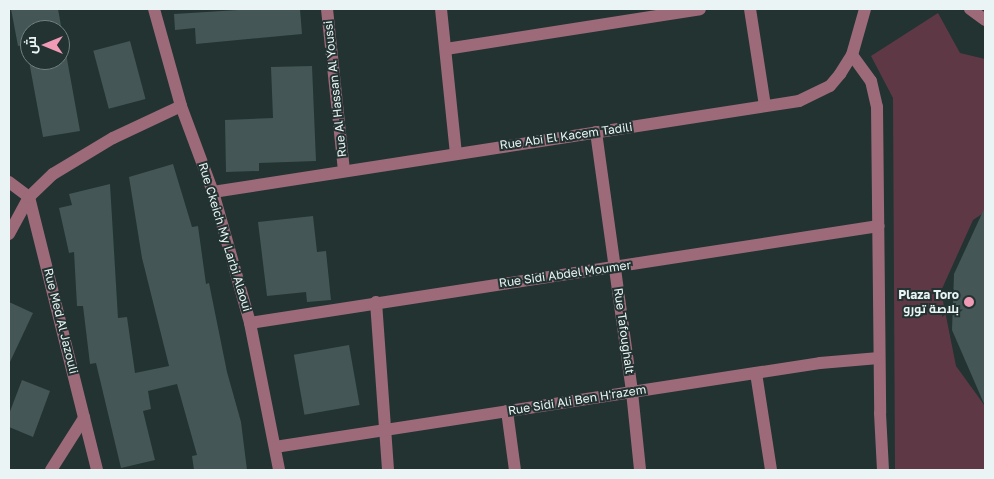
<!DOCTYPE html>
<meta charset="utf-8">
<style>
body{margin:0}
#map{position:relative;width:994px;height:479px;overflow:hidden;background:#223332;font-family:"Golos Text",Cairo,sans-serif}
div>[style]{position:absolute}
[style*='--x']{left:calc(var(--x)*1px);top:calc(var(--y)*1px);width:calc(var(--w)*1px);rotate:calc(var(--a)*1deg)}
.green>*{inset:0;background:#5f3845}
.building>*{inset:0;background:#445655;transform-origin:0 0}
.minor>*{height:12px;margin:-6px;padding:0 6px;transform-origin:6px;border-radius:6px;background:#9c6a79}
.dots>*{width:14px;height:14px;translate:-50% -50%;box-sizing:border-box;border:2px solid #223332;border-radius:50%}
span{translate:-50% -50%;white-space:nowrap;text-align:center;line-height:1.15;-webkit-text-stroke:4px #223332;paint-order:stroke}
.street-label{font-size:12px;color:#eaf4f4}
.poi-label{font-size:12px;color:#eaf4f4;font-weight:700}
.right{translate:-100% -50%;text-align:right}
.frame{position:absolute;inset:0;border:10px solid #eaf4f4;pointer-events:none}
.north{position:absolute;left:20px;top:20px;width:50px;height:50px;box-sizing:border-box;background:#223332;border:1px solid #728080;border-radius:50%;rotate:270deg;font-size:14px;font-weight:700;line-height:20px;text-align:center;color:#eaf4f4}
.north::after{content:'';display:block;margin:auto;width:18px;height:22px;background:#f09ab5;clip-path:polygon(50% 0,100% 100%,50% 72%,0 100%)}
</style>
<div id="map">
<div class="green">
<i style="clip-path:polygon(938px 13px,960px 53px,985px 59px,985px 212px,973px 220px,941px 291px,956px 366px,985px 406px,985px 470px,895px 470px,893px 98px,871px 56px)"></i>
</div>
<div class="building">
<i style="clip-path:polygon(evenodd,11px 9px,58px 9px,80px 131px,43px 137px,26px 45px,18px 46px,11px 9px,30px 30px,60px 30px,60px 60px,30px 60px,30px 30px)"></i>
<i style="clip-path:polygon(254px 9px,300px 9px,302px 34px,196px 44px,195px 28px,175px 30px,174px 14px)"></i>
<i style="left:130px;top:41px;width:60px;height:38px;rotate:75deg"></i>
<i style="clip-path:polygon(312px 66px,316px 161px,259px 163px,259px 171px,226px 172px,225px 120px,273px 118px,271px 67px)"></i>
<i style="clip-path:polygon(173px 164px,192px 227px,198px 226px,206px 284px,209px 283px,227px 372px,241px 422px,247px 470px,194px 470px,192px 456px,197px 455px,177px 384px,148px 391px,151px 409px,143px 411px,155px 460px,121px 468px,96px 363px,90px 364px,83px 306px,77px 306px,74px 252px,69px 253px,59px 208px,72px 205px,69px 194px,110px 184px,118px 318px,127px 317px,135px 373px,169px 366px,142px 258px,129px 177px)"></i>
<i style="clip-path:polygon(985px 207px,985px 406px,952px 330px,954px 274px)"></i>
<i style="clip-path:polygon(313px 216px,317px 252px,326px 251px,331px 300px,307px 302px,306px 292px,267px 296px,258px 222px)"></i>
<i style="clip-path:polygon(9px 302px,33px 313px,9px 364px)"></i>
<i style="left:349px;top:345px;width:61px;height:56px;rotate:80deg"></i>
<i style="clip-path:polygon(22px 380px,50px 391px,33px 437px,9px 427px,9px 414px)"></i>
</div>
<div class="minor">
<i style="--x:154;--y:9;--w:101;--a:74.4"></i>
<i style="--x:181;--y:106;--w:92;--a:69.6"></i>
<i style="--x:213;--y:192;--w:136;--a:74.2"></i>
<i style="--x:250;--y:323;--w:150;--a:78.8"></i>
<i style="--x:327;--y:9;--w:162;--a:84"></i>
<i style="--x:441;--y:9;--w:145;--a:84.1"></i>
<i style="--x:750;--y:9;--w:98;--a:81.2"></i>
<i style="--x:970;--y:9;--w:19;--a:36"></i>
<i style="--x:446;--y:49;--w:257;--a:-8.9"></i>
<i style="--x:852;--y:55;--w:32;--a:54"></i>
<i style="--x:871;--y:81;--w:27;--a:77"></i>
<i style="--x:877;--y:107;--w:306;--a:89.4"></i>
<i style="--x:880;--y:413;--w:57;--a:87"></i>
<i style="--x:596;--y:132;--w:262;--a:82.1"></i>
<i style="--x:632;--y:392;--w:78;--a:84.1"></i>
<i style="--x:9;--y:182;--w:25;--a:37"></i>
<i style="--x:29;--y:197;--w:281;--a:76"></i>
<i style="--x:213;--y:192;--w:593;--a:-8.83"></i>
<i style="--x:799;--y:101;--w:34;--a:-26"></i>
<i style="--x:830;--y:86;--w:16;--a:-50"></i>
<i style="--x:840;--y:74;--w:22;--a:-58"></i>
<i style="--x:852;--y:55;--w:48;--a:-74.2"></i>
<i style="--x:9;--y:234;--w:42;--a:-61.6"></i>
<i style="--x:29;--y:197;--w:33;--a:-44"></i>
<i style="--x:53;--y:174;--w:70;--a:-31"></i>
<i style="--x:113;--y:138;--w:75;--a:-25.2"></i>
<i style="--x:376;--y:302;--w:168;--a:85.9"></i>
<i style="--x:250;--y:323;--w:636;--a:-8.77"></i>
<i style="--x:756;--y:373;--w:98;--a:81.2"></i>
<i style="--x:507;--y:411;--w:60;--a:82.3"></i>
<i style="--x:275;--y:447;--w:551;--a:-8.76"></i>
<i style="--x:820;--y:363;--w:59;--a:-4.8"></i>
<i style="--x:51;--y:470;--w:62;--a:-57.6"></i>
</div>
<div class="dots">
<i style="left:969px;top:302px;background:#f09ab5"></i>
</div>
<div class="street-label">
<span style="left:335px;top:89px;rotate:-96deg">Rue Al Hassan Al Youssi</span>
<span style="left:566px;top:136px;rotate:-8deg">Rue Abi El Kacem Tadili</span>
<span style="left:225px;top:237px;rotate:73deg">Rue Ckeich My Larbi Alaoui</span>
<span style="left:565px;top:274px;rotate:-8deg">Rue Sidi Abdel Moumer</span>
<span style="left:61px;top:321px;rotate:76deg">Rue Med Al Jazouli</span>
<span style="left:624px;top:331px;rotate:82deg">Rue Tafoughalt</span>
<span style="left:577px;top:400px;rotate:-9deg">Rue Sidi Ali Ben H'razem</span>
</div>
<div class="poi-label">
<span class="right" style="left:959px;top:302px">Plaza Toro<br>بلاصة تورو</span>
</div>
<div class="frame"></div>
<div class="north">ش</div>
</div>
